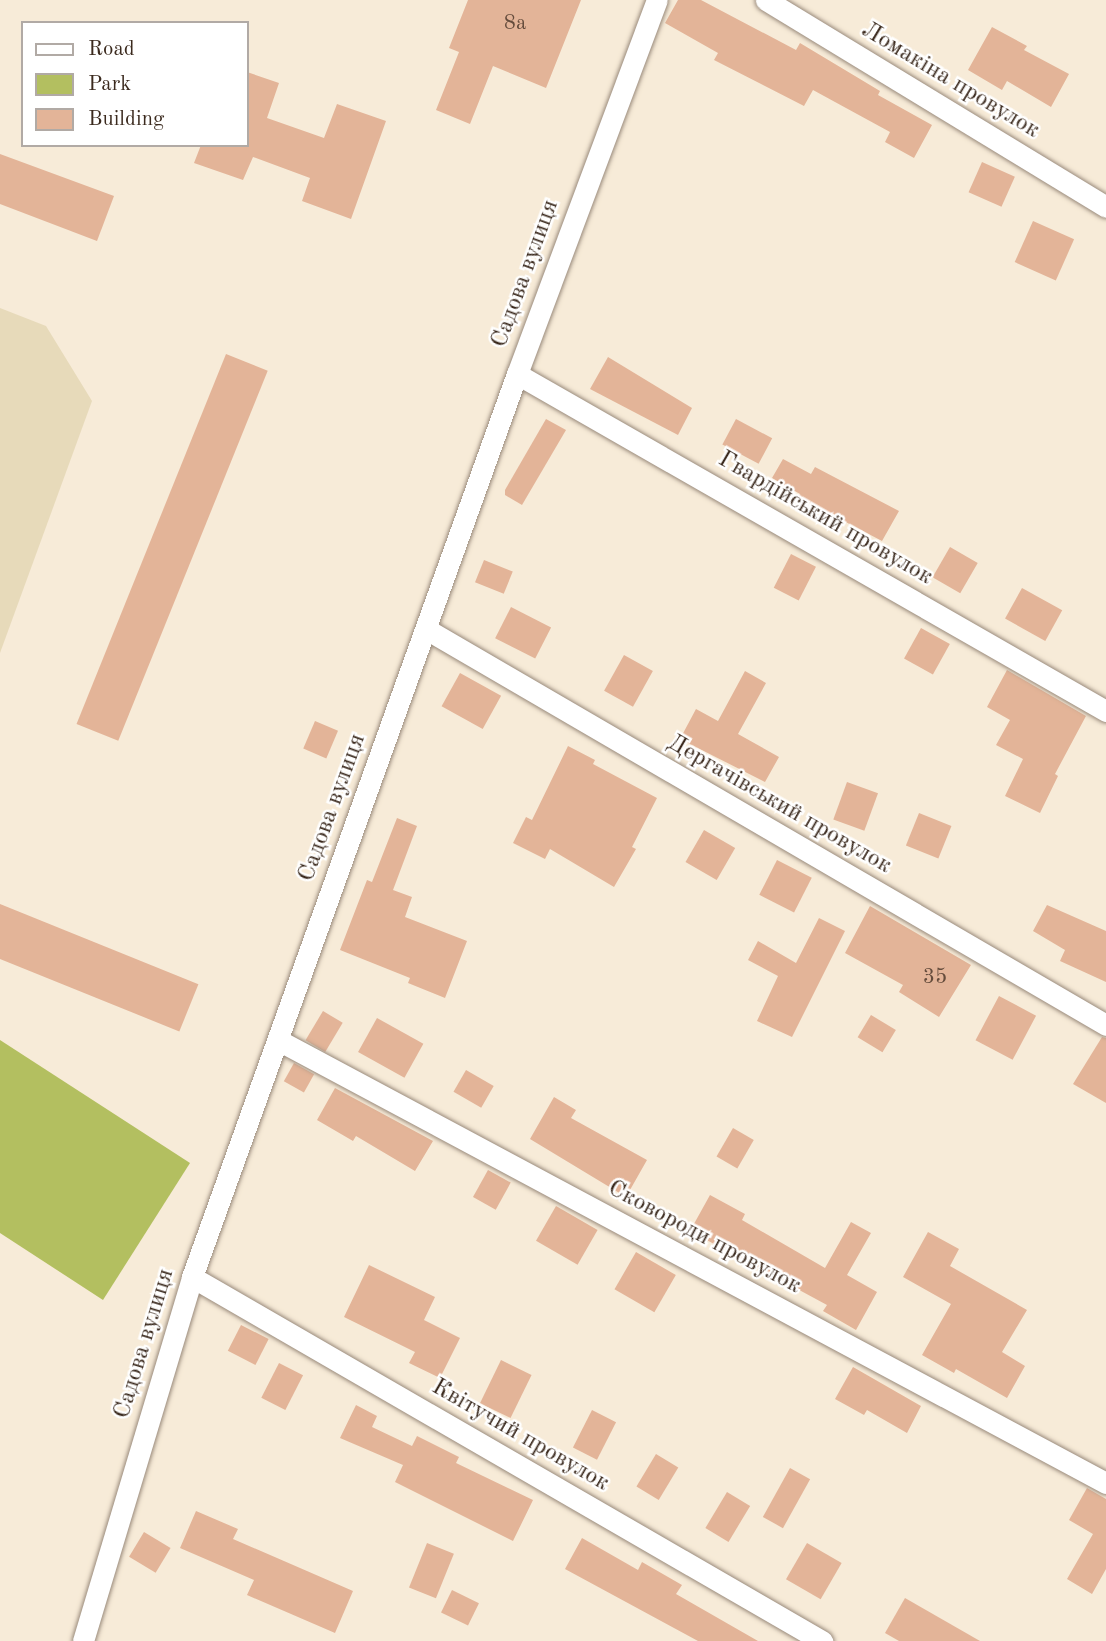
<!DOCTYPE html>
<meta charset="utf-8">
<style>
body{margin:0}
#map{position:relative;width:1106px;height:1641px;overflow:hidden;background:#f7ebd8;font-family:"Old Standard TT",serif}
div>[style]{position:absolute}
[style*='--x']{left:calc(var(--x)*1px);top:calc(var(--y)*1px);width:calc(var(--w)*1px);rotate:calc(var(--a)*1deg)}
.built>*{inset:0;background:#e7daba}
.green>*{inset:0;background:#b3bf60}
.building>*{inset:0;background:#e3b498;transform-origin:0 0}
.roads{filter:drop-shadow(0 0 2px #998a7b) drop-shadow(0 0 2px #998a7b)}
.minor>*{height:21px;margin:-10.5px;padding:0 10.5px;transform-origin:10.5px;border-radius:10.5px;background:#fff}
span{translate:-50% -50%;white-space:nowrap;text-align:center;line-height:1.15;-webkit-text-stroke:5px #fff;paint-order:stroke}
.number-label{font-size:21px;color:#654c3c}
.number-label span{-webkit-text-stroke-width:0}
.street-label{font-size:24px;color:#3b2a1e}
.legend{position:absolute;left:21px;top:21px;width:228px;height:126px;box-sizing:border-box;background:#fff;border:2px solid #b1aaa5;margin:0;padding:9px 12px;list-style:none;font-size:21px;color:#3b2a1e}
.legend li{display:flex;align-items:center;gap:14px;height:35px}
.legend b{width:35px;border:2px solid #b1aaa5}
</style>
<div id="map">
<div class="built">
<i style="clip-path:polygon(0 308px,46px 326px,92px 401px,0 653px)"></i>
</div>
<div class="green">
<i style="clip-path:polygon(0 1040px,190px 1163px,103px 1300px,0 1233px)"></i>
</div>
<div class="building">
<i style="clip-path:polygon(468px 0,581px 0,546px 88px,493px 66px,470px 124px,436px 110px,459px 52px,449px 48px)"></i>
<i style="clip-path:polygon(678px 0,701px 0,796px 50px,800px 43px,880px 91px,878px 95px,932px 125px,914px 158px,885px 142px,890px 132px,813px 90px,804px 106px,714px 60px,718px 53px,665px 23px)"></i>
<i style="clip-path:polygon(992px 27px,1027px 46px,1024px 50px,1069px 74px,1051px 107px,1007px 81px,1002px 90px,968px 70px)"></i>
<i style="clip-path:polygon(247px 72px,279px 83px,267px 118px,324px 138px,337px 104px,386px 121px,351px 219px,302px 201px,310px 178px,253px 157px,243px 180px,194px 163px,201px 145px,247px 145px)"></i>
<i style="clip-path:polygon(0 154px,114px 196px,97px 241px,0 204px)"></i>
<i style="left:982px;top:162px;width:36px;height:33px;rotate:24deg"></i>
<i style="left:1033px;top:221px;width:45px;height:45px;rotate:24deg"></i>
<i style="left:226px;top:354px;width:45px;height:399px;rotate:22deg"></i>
<i style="clip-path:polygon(608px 357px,692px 408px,678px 435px,590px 389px)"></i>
<i style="clip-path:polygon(546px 419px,566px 430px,522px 505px,505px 495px,505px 490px)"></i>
<i style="left:736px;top:419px;width:41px;height:29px;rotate:28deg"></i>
<i style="clip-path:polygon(783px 459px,811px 474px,815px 467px,899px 511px,882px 541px,798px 497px,800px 494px,772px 478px)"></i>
<i style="left:950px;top:547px;width:32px;height:35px;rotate:30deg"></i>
<i style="left:791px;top:554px;width:28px;height:38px;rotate:27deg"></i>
<i style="left:484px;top:560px;width:31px;height:24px;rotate:22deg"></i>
<i style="left:1022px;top:588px;width:46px;height:35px;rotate:29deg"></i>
<i style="left:511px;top:607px;width:45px;height:35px;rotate:27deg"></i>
<i style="left:921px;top:628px;width:33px;height:35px;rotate:29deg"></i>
<i style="left:624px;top:655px;width:33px;height:41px;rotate:29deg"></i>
<i style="clip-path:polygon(1007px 670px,1086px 716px,1055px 774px,1058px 776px,1040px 813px,1005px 796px,1023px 759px,996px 745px,1010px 720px,987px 707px)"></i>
<i style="clip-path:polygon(745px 671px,766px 683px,738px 734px,779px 757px,765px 782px,680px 739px,696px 709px,718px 721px)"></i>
<i style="left:460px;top:673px;width:47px;height:38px;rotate:29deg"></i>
<i style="left:315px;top:721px;width:25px;height:30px;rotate:23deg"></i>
<i style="clip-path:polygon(568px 746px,595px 760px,593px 764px,657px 798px,632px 847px,636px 849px,614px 887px,550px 849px,545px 859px,513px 843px,526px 817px,532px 820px)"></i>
<i style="left:847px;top:782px;width:33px;height:40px;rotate:20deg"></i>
<i style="left:919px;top:813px;width:35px;height:35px;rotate:22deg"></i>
<i style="clip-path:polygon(397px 818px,417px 826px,393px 890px,412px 897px,405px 917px,467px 941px,445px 998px,408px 983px,410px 978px,340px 950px,367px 880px,372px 882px)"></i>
<i style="left:704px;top:830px;width:36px;height:37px;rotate:30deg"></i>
<i style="left:777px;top:860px;width:39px;height:39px;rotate:27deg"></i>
<i style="left:0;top:904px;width:214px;height:51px;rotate:22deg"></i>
<i style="clip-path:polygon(1047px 905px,1106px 931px,1106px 982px,1060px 961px,1065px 950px,1033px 931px)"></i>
<i style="clip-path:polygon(870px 906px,971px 965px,939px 1017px,899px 992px,903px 985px,845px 953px)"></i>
<i style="clip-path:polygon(819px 918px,845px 931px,792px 1037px,757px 1021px,778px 976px,748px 960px,758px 941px,796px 963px)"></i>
<i style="left:999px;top:996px;width:42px;height:50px;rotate:28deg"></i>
<i style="left:323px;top:1011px;width:23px;height:34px;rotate:31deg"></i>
<i style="left:871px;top:1015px;width:29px;height:26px;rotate:31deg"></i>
<i style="left:377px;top:1018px;width:53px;height:39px;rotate:29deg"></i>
<i style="clip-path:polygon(1102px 1037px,1106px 1038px,1106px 1103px,1073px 1084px)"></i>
<i style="left:294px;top:1063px;width:23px;height:21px;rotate:29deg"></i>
<i style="left:466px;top:1070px;width:32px;height:25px;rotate:30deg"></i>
<i style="clip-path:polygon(335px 1088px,433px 1141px,415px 1171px,356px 1136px,353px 1141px,317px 1120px)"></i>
<i style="clip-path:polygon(554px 1097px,576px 1110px,571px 1118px,647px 1160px,626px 1197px,530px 1139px)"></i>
<i style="left:733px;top:1128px;width:24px;height:33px;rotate:30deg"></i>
<i style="left:488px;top:1170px;width:26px;height:31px;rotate:29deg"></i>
<i style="clip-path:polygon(710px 1195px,745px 1214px,742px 1220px,825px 1268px,851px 1222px,871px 1233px,847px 1275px,877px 1292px,856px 1330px,823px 1311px,827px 1305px,690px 1231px)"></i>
<i style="left:556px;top:1206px;width:48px;height:40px;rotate:30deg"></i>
<i style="clip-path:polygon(928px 1232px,959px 1249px,950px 1266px,1027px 1310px,1002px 1352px,1025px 1366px,1007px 1398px,956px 1369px,954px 1373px,922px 1355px,951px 1304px,903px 1277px)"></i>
<i style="left:636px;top:1252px;width:46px;height:43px;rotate:30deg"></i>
<i style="clip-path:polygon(369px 1265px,435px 1297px,424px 1320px,460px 1338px,440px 1378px,409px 1363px,415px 1352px,344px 1317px)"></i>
<i style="left:241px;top:1325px;width:31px;height:29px;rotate:27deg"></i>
<i style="left:501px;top:1360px;width:34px;height:48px;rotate:26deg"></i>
<i style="left:279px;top:1363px;width:27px;height:39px;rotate:27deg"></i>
<i style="clip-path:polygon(853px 1367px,921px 1406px,907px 1433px,867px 1410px,864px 1415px,835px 1399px)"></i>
<i style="clip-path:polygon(356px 1405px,377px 1416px,372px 1427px,412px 1446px,417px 1436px,459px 1457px,456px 1463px,533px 1500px,513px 1541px,395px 1482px,403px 1465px,340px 1438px)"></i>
<i style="left:592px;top:1410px;width:27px;height:42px;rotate:27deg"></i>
<i style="left:656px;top:1454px;width:26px;height:38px;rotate:31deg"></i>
<i style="left:790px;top:1468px;width:23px;height:56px;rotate:29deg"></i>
<i style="clip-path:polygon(1087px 1488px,1106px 1499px,1106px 1569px,1092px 1594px,1067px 1579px,1093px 1534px,1069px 1520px)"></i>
<i style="left:727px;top:1492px;width:27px;height:42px;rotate:31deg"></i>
<i style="clip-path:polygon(196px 1511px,238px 1529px,233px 1539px,353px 1591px,335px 1633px,247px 1595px,254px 1580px,180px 1548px)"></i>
<i style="left:144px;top:1532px;width:31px;height:29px;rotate:31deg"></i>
<i style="clip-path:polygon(582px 1538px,638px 1570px,642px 1562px,682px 1585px,676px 1594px,758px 1641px,698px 1641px,565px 1569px)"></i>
<i style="left:427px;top:1543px;width:29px;height:48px;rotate:22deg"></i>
<i style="left:807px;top:1543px;width:40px;height:42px;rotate:30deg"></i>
<i style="left:452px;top:1590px;width:30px;height:25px;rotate:26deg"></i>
<i style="clip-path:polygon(905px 1598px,980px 1641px,899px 1641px,885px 1633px)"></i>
</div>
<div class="roads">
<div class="minor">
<i style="--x:766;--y:0;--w:398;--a:31.3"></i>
<i style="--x:517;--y:374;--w:679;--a:29.78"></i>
<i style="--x:426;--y:629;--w:787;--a:30.21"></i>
<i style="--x:278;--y:1040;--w:939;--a:28.15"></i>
<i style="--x:192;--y:1277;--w:728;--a:30.02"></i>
<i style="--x:83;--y:1641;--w:380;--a:-73.3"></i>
<i style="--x:192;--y:1277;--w:960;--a:-70.21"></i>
<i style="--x:517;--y:374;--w:399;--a:-69.5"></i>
</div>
</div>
<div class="number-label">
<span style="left:515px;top:24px">8а</span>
<span style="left:935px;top:978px">35</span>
</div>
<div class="street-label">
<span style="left:950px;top:81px;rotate:31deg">Ломакіна провулок</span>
<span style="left:526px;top:274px;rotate:-70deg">Садова вулиця</span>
<span style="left:825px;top:519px;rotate:30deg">Гвардійський провулок</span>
<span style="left:779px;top:805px;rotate:30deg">Дергачівський провулок</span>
<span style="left:333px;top:808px;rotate:-70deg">Садова вулиця</span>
<span style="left:704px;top:1238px;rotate:28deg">Сковороди провулок</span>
<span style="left:145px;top:1344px;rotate:-73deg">Садова вулиця</span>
<span style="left:520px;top:1436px;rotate:30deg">Квітучий провулок</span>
</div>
<ul class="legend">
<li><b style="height:9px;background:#fff"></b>Road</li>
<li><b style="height:19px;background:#b3bf60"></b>Park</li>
<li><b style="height:19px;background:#e3b498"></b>Building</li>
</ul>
</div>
